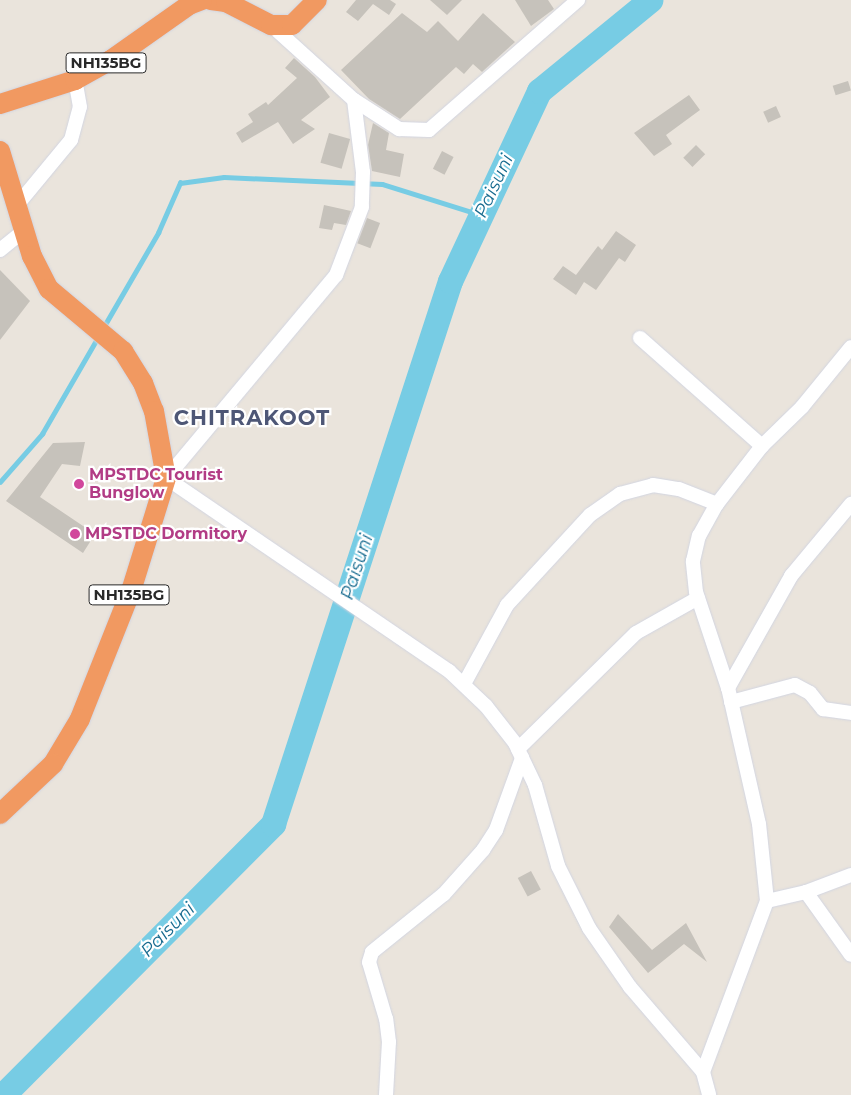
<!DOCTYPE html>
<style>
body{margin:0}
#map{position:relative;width:851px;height:1095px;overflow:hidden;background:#eae4dc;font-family:Montserrat,sans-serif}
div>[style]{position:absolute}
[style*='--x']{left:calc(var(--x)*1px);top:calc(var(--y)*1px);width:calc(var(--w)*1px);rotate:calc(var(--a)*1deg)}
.stream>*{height:4.5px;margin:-2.25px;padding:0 2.25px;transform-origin:2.25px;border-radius:2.25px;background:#77cce4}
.river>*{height:25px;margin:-12.5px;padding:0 12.5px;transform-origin:12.5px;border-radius:12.5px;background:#77cce4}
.building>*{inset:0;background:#c6c2bb;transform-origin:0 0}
.roads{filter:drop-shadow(0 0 1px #d2d5e1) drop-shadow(0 0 1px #d2d5e1)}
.minor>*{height:14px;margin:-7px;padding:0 7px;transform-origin:7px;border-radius:7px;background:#fff}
.highway>*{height:20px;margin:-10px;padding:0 10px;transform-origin:10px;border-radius:10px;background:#f19961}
.dots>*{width:14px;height:14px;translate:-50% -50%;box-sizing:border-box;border:2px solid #fff;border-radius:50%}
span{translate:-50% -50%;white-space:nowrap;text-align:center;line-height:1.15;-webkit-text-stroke:4.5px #fff;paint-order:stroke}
.shield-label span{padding:1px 4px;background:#fff;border:1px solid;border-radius:4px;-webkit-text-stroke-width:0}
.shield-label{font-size:15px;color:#292929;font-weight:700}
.hotel-label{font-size:16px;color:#b23c85;font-weight:700}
.left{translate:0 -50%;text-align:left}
.water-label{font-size:18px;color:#186b8f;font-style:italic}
.district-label{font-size:21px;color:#4e5776;font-weight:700;letter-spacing:1px}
</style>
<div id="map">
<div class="stream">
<i style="--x:103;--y:328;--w:110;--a:-59.9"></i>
<i style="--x:158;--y:233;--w:55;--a:-66.3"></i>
<i style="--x:180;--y:183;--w:44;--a:-7.8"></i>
<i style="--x:224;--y:177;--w:158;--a:2.5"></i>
<i style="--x:382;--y:184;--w:104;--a:17.4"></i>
<i style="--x:0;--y:482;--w:64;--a:-48.8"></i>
<i style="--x:42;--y:434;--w:112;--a:-60"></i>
</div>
<div class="river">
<i style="--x:3;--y:1095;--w:383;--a:-45.1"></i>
<i style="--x:273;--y:824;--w:571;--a:-71.95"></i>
<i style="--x:450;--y:281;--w:210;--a:-64.9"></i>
<i style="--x:539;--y:91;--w:144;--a:-39.3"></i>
</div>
<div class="building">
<i style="clip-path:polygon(356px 0,390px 0,396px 4px,389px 15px,373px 4px,358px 21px,346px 12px)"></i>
<i style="clip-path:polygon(430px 0,462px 0,447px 15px)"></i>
<i style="clip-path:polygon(515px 0,548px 0,554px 9px,531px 26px)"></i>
<i style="clip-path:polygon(402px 13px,427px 32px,438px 21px,458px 41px,483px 13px,515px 42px,482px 72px,473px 64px,464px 74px,456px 67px,400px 119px,369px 99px,341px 70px)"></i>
<i style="clip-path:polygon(294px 58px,315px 77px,330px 97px,301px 120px,315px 129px,293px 144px,278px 122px,242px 143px,236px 133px,253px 122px,248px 114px,266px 102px,268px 105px,297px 78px,285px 68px)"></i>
<i style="left:848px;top:81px;width:10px;height:16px;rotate:73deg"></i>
<i style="clip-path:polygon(689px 95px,700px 110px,666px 135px,672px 144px,654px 156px,634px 133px)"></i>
<i style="left:776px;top:106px;width:12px;height:14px;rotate:66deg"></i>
<i style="clip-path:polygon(373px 123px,389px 133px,386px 150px,404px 154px,400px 177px,372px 171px,368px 145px)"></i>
<i style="left:329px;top:133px;width:22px;height:31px;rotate:16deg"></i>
<i style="left:696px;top:145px;width:13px;height:18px;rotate:45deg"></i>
<i style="left:442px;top:151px;width:13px;height:20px;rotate:27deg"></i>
<i style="clip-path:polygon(324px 205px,351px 211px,346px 225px,334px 223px,332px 230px,319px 228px)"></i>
<i style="left:367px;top:218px;width:14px;height:27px;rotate:21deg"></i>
<i style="clip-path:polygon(616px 231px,636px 245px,625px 262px,619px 258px,596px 290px,584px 282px,576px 295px,553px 279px,563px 266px,576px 275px,598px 246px,602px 250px)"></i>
<i style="clip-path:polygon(0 270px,30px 301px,0 340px)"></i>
<i style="clip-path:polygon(85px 442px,80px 466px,62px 464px,40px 497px,95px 534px,83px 553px,6px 501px,53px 443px)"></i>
<i style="left:531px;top:871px;width:21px;height:15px;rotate:62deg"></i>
<i style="clip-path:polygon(618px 914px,652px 950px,686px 923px,707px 962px,684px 944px,648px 973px,609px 927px)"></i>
</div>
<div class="roads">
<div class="minor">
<i style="--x:271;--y:25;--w:112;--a:42.1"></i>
<i style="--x:354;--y:100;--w:54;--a:32.8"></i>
<i style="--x:399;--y:129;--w:30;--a:2"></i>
<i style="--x:429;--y:130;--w:198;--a:-41.1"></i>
<i style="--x:354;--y:100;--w:73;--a:82.9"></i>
<i style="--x:363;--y:172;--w:35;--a:92"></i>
<i style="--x:362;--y:207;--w:73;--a:110.9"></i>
<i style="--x:336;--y:275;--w:265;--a:129.9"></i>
<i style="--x:166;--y:478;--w:343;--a:34.3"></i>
<i style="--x:449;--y:671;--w:51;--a:43.4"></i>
<i style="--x:486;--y:706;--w:47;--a:51.9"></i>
<i style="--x:515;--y:743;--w:47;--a:64.5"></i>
<i style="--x:535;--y:785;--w:84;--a:74.1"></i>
<i style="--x:558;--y:866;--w:69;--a:63.4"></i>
<i style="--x:589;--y:928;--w:72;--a:55.2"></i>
<i style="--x:630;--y:987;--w:112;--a:49.3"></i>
<i style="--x:703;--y:1072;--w:24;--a:75"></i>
<i style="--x:18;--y:204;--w:83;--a:-50.4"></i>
<i style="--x:71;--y:140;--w:34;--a:-75"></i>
<i style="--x:80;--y:107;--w:27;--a:-100"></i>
<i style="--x:0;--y:250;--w:32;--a:-39"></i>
<i style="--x:640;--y:338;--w:163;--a:41.5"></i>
<i style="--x:464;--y:684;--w:90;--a:-61.4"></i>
<i style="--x:507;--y:605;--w:122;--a:-47.3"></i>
<i style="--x:590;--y:515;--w:37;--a:-35"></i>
<i style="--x:620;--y:494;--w:34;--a:-15"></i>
<i style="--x:653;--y:485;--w:26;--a:9"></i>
<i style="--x:679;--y:489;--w:41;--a:21.5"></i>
<i style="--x:728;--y:688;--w:129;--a:-60.6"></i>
<i style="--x:791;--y:576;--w:94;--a:-50.2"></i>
<i style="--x:731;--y:702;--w:66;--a:-14.9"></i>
<i style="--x:795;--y:685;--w:17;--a:28"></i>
<i style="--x:810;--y:693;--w:21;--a:51"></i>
<i style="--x:823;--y:709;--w:28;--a:8"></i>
<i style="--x:518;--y:749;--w:165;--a:-44.5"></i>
<i style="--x:636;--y:633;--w:71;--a:-29.4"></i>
<i style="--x:806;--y:892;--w:77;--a:54.5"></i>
<i style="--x:767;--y:901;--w:40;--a:-13"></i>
<i style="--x:806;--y:892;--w:48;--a:-20.7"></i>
<i style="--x:703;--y:1072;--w:183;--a:-69.5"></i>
<i style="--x:767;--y:901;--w:77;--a:-95.9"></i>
<i style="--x:759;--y:824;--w:139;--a:-102.8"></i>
<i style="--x:728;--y:688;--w:101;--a:-108.4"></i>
<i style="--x:696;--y:592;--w:31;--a:-96"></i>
<i style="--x:693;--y:561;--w:26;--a:-77"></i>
<i style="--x:699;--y:536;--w:37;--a:-61"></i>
<i style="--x:717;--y:504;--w:73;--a:-52.2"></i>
<i style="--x:762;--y:446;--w:56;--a:-44.3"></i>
<i style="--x:802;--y:407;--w:77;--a:-50.8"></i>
<i style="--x:386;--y:1095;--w:53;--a:-86.8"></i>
<i style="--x:389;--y:1042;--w:23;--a:-97"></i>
<i style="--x:386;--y:1019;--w:59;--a:-106.6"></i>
<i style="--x:369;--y:962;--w:10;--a:-73"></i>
<i style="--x:372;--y:952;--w:92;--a:-38.9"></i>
<i style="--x:444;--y:894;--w:59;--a:-48.4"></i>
<i style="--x:483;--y:850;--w:24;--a:-57"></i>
<i style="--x:496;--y:830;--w:77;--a:-70.1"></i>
</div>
<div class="highway">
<i style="--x:211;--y:0;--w:15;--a:8"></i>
<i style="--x:226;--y:2;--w:51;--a:27.1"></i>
<i style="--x:271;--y:25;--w:21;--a:0"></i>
<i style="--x:292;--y:25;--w:35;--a:-45"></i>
<i style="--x:0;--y:104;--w:79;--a:-17.7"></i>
<i style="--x:75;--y:80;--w:41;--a:-29.1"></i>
<i style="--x:111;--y:60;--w:95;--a:-35.2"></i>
<i style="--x:189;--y:5;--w:14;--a:-21"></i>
<i style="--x:0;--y:151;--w:110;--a:73.1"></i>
<i style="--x:32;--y:256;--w:37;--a:63"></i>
<i style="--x:49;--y:289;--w:97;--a:40"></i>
<i style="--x:123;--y:351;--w:38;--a:58"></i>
<i style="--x:143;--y:383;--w:30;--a:69"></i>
<i style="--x:154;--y:411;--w:68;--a:79.8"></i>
<i style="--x:166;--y:478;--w:115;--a:107.2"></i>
<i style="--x:132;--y:588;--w:141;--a:111.7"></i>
<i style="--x:80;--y:719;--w:52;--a:121"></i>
<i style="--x:53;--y:764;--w:73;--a:136.7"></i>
</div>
</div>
<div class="dots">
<i style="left:79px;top:484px;background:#d1479c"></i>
<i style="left:75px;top:534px;background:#d1479c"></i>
</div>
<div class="shield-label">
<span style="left:106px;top:63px">NH135BG</span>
<span style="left:129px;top:595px">NH135BG</span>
</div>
<div class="hotel-label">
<span class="left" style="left:89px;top:484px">MPSTDC Tourist<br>Bunglow</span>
<span class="left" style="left:85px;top:534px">MPSTDC Dormitory</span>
</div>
<div class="water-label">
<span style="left:494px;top:186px;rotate:-65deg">Paisuni</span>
<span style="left:357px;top:567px;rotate:-72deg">Paisuni</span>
<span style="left:168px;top:930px;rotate:-45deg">Paisuni</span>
</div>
<div class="district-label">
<span style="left:252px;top:418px">CHITRAKOOT</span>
</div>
</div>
